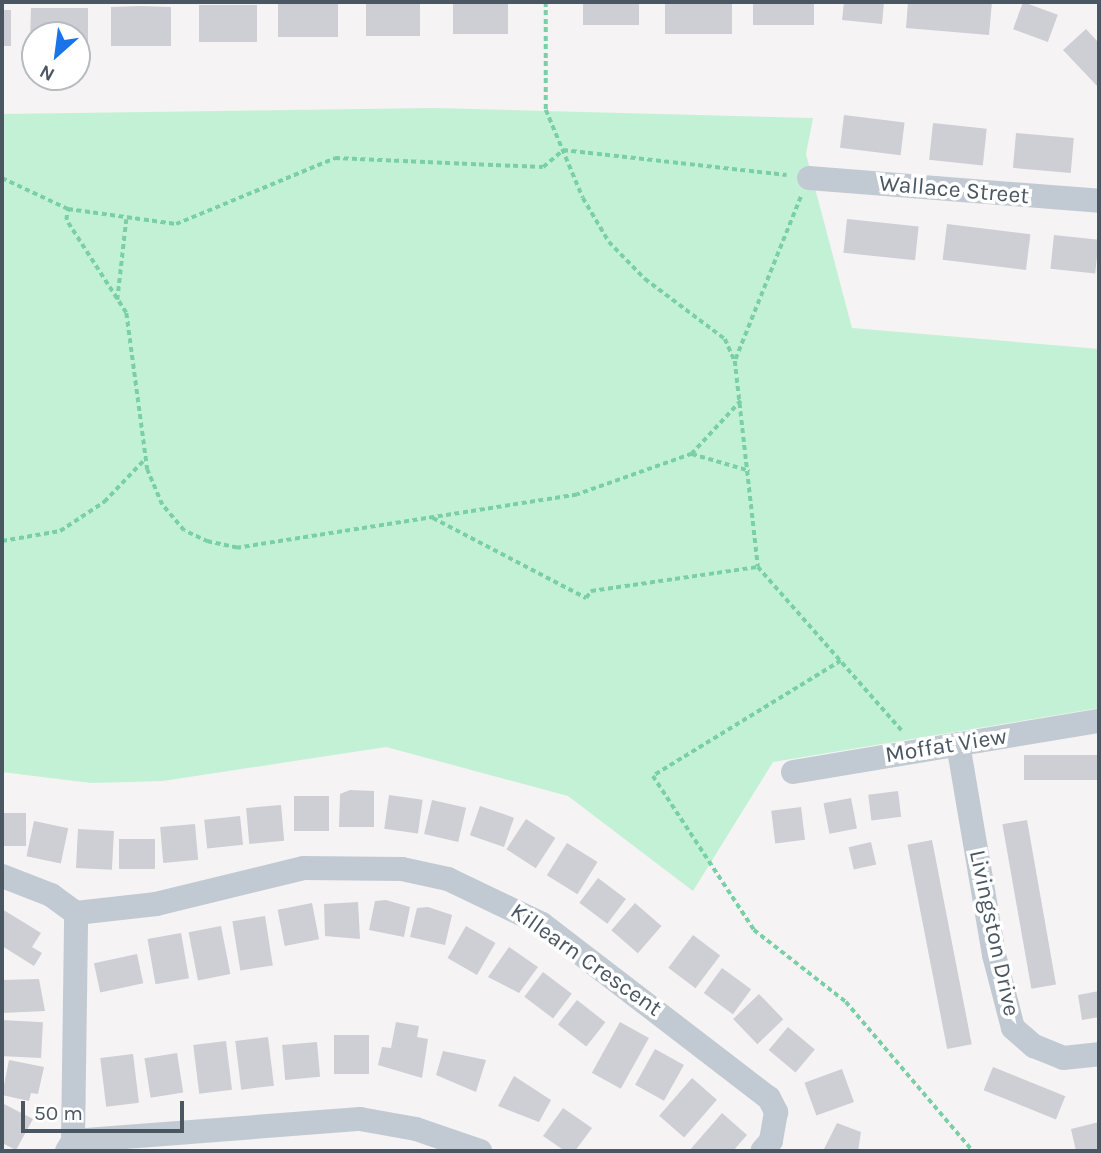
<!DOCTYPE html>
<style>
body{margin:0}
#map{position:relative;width:1101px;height:1153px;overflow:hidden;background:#f5f3f3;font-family:Karla,sans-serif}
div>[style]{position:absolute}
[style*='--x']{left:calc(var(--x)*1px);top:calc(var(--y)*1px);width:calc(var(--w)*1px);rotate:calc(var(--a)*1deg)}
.green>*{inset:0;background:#c3f1d5}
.building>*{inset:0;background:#cdcfd5;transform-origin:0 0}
.path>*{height:3.5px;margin-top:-1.75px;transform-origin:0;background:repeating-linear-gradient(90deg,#7ad0a6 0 5px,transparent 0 8.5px)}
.street>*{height:24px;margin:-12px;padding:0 12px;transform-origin:12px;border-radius:12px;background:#c1cad2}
span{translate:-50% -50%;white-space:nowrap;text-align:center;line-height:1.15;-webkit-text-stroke:7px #fff;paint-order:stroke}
.street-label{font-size:23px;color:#4a5661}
.frame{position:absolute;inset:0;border:4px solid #4a5661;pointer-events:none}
.north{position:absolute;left:21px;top:21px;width:70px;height:70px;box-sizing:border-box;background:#fff;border:2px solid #b7bbc0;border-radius:50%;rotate:208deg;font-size:19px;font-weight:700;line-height:28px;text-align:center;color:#4a5661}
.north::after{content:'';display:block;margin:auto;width:24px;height:32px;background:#1a73e8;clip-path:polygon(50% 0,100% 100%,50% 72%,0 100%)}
.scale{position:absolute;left:21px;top:1101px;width:163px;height:32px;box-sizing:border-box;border:4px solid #4a5661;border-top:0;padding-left:9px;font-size:21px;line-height:24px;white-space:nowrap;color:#4a5661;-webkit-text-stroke:5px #fff;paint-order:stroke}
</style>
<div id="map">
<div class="green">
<i style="clip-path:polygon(435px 108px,813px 118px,806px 154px,852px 328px,1099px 349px,1099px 708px,773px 762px,693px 891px,568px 796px,386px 747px,163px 781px,91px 783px,2px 772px,2px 114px)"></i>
</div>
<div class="building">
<i style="left:278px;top:2px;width:60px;height:35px"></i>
<i style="left:366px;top:2px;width:54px;height:34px"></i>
<i style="left:453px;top:2px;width:55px;height:32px"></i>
<i style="left:583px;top:2px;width:56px;height:23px"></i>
<i style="left:665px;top:2px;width:67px;height:32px"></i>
<i style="left:753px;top:2px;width:61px;height:23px"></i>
<i style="clip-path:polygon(844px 2px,884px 2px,882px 24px,842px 20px)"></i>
<i style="clip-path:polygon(908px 2px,992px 2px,989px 35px,906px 28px)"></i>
<i style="left:1023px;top:2px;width:37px;height:29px;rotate:20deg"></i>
<i style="left:199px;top:5px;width:58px;height:37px"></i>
<i style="clip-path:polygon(141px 6px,171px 7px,171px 46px,111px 46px,111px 7px)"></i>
<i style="clip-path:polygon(31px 8px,88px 8px,88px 45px,77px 45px,77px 35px,35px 35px,30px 44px)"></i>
<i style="left:2px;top:10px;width:9px;height:36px"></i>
<i style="clip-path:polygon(1086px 29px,1099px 43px,1099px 88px,1063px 50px)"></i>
<i style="left:844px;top:115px;width:61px;height:33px;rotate:7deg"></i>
<i style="left:933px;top:123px;width:54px;height:37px;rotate:6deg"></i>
<i style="left:1016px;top:133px;width:58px;height:35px;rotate:5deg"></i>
<i style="left:847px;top:219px;width:72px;height:34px;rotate:6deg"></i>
<i style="left:947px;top:224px;width:84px;height:36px;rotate:7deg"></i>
<i style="left:1054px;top:235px;width:45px;height:34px;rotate:6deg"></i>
<i style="left:1099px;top:755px;width:25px;height:75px;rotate:90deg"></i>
<i style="clip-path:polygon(350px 790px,374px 791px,374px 827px,339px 827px,340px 794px)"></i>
<i style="left:898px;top:791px;width:26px;height:30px;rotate:83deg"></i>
<i style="left:389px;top:795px;width:34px;height:34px;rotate:8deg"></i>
<i style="left:294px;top:796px;width:35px;height:35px"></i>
<i style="left:851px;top:798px;width:31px;height:28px;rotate:79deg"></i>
<i style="left:432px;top:800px;width:35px;height:35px;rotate:13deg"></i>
<i style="left:281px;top:805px;width:36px;height:35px;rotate:85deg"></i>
<i style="left:480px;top:806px;width:36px;height:31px;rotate:19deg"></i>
<i style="left:801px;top:807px;width:33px;height:30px;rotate:83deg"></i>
<i style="left:2px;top:813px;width:24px;height:33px"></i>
<i style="left:240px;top:816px;width:29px;height:36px;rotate:84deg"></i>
<i style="left:526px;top:819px;width:35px;height:36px;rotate:33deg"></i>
<i style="left:1027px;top:820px;width:167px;height:25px;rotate:80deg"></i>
<i style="left:34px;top:821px;width:35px;height:36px;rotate:12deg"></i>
<i style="left:195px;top:824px;width:36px;height:35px;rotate:85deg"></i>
<i style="left:78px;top:829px;width:36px;height:39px;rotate:3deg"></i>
<i style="left:119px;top:839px;width:36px;height:30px"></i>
<i style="left:932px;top:840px;width:208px;height:25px;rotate:79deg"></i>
<i style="left:871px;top:842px;width:23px;height:23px;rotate:77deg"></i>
<i style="left:567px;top:843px;width:36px;height:38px;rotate:32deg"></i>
<i style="left:598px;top:878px;width:35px;height:31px;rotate:37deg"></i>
<i style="clip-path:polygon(386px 900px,410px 907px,404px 937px,369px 930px,375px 901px)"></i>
<i style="clip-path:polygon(358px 902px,360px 939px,325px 936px,324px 904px)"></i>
<i style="left:312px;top:903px;width:37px;height:35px;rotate:79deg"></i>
<i style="left:635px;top:903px;width:35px;height:36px;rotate:41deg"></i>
<i style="clip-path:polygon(428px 907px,452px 915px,445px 945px,410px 937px,417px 908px)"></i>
<i style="clip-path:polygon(2px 909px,41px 933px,32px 947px,42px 953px,34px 966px,2px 946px)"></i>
<i style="left:265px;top:916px;width:50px;height:33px;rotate:81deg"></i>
<i style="left:221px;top:926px;width:49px;height:33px;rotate:79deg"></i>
<i style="left:466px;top:926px;width:34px;height:37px;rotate:30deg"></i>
<i style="left:181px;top:933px;width:46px;height:34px;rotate:80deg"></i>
<i style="left:693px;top:935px;width:34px;height:41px;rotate:37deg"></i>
<i style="clip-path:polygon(509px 947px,538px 967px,519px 993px,488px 977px)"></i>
<i style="left:137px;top:954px;width:30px;height:44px;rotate:78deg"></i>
<i style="left:722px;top:968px;width:36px;height:31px;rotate:36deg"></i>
<i style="left:543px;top:972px;width:36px;height:31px;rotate:37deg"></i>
<i style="clip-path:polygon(39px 979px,45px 1011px,2px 1013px,2px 980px)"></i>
<i style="clip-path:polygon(1099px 991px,1099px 1017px,1082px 1020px,1078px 995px)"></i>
<i style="left:759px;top:994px;width:35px;height:36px;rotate:46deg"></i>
<i style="left:577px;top:1000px;width:36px;height:31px;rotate:38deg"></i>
<i style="left:2px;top:1020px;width:41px;height:36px;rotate:3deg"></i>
<i style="clip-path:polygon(396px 1022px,419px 1026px,417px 1037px,428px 1039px,422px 1078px,378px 1065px,382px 1047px,391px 1048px)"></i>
<i style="left:620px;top:1022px;width:33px;height:58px;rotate:29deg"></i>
<i style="left:788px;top:1027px;width:35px;height:30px;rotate:40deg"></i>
<i style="left:334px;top:1035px;width:35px;height:39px"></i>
<i style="left:268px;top:1037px;width:49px;height:33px;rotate:83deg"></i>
<i style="left:226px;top:1041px;width:49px;height:33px;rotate:83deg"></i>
<i style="left:317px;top:1042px;width:35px;height:35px;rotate:85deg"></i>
<i style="left:655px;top:1049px;width:33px;height:41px;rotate:29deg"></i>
<i style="clip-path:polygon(443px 1051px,486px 1060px,476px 1092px,436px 1075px)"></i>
<i style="left:177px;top:1053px;width:40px;height:33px;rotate:81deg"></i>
<i style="left:133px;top:1054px;width:49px;height:33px;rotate:83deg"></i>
<i style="clip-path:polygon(9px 1060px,44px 1067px,38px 1094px,31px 1093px,29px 1101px,2px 1095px)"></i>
<i style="left:993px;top:1067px;width:78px;height:25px;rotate:22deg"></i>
<i style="left:842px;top:1069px;width:35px;height:40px;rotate:70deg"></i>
<i style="clip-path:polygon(514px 1076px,551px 1100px,539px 1122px,498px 1106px)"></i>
<i style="left:692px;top:1078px;width:33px;height:50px;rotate:41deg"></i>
<i style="clip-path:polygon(2px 1103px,33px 1119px,16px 1150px,2px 1143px)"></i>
<i style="clip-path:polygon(563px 1108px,592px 1128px,575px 1151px,565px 1151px,543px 1136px)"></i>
<i style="clip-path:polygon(722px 1113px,747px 1135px,733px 1151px,689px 1151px)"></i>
<i style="clip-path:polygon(1099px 1122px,1099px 1151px,1076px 1151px,1071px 1129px)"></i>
<i style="clip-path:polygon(837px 1123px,861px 1132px,858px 1151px,823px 1151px)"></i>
</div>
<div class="path">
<i style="--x:546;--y:2;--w:108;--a:90"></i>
<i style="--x:546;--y:110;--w:95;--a:67.2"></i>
<i style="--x:583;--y:198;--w:51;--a:59.4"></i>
<i style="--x:609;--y:242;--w:52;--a:45.8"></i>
<i style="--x:645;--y:279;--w:100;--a:36.9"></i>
<i style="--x:725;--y:339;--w:24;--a:66"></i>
<i style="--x:2;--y:178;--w:73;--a:25.2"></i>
<i style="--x:801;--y:197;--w:177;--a:111.9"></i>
<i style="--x:735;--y:361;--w:207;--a:83.6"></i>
<i style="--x:758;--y:567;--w:218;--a:48.7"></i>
<i style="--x:117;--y:300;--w:81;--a:-83.6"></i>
<i style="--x:741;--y:401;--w:72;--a:132.8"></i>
<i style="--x:692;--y:454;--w:122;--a:160.4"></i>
<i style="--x:577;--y:495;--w:344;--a:171.1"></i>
<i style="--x:237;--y:548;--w:30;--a:-168"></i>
<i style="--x:208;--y:542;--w:26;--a:-155"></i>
<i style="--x:184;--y:531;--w:34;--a:-130"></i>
<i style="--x:162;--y:505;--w:38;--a:-113"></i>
<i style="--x:147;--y:470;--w:158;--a:-97.6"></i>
<i style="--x:126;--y:313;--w:111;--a:-122.8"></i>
<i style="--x:66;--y:220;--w:11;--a:-80"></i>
<i style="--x:68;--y:209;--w:109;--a:7.9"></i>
<i style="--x:176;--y:224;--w:172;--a:-22.5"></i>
<i style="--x:335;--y:158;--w:208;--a:2.5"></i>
<i style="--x:543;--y:167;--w:26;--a:-40"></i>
<i style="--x:563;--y:150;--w:225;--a:6.4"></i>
<i style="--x:692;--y:454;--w:60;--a:16.3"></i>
<i style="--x:433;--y:518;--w:173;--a:27.6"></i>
<i style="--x:586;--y:598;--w:9;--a:-54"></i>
<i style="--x:591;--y:591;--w:169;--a:-8.2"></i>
<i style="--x:2;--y:541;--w:59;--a:-9.8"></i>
<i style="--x:60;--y:531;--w:53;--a:-33.4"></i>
<i style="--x:104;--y:502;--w:61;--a:-46.3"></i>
<i style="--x:841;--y:661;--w:220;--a:148.5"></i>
<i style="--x:653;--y:776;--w:184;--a:56.7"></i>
<i style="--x:754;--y:930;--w:117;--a:38"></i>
<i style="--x:846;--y:1002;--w:196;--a:49.6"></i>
</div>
<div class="street">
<i style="--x:809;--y:178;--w:291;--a:4.5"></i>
<i style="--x:958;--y:744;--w:214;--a:80.3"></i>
<i style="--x:994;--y:955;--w:75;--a:75.4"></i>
<i style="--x:1013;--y:1028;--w:28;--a:41"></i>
<i style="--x:1034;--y:1046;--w:31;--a:22"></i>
<i style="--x:1063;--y:1058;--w:36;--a:-6"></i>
<i style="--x:793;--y:772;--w:310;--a:-9.5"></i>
<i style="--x:2;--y:876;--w:53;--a:21.2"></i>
<i style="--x:51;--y:895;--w:31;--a:36"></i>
<i style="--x:76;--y:913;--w:81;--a:-6.4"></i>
<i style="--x:156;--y:904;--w:152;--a:-13.7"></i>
<i style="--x:304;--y:868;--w:98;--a:0.6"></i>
<i style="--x:402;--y:869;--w:47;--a:12.3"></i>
<i style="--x:448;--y:879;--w:104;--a:25.6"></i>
<i style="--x:542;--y:924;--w:286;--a:37.5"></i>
<i style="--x:769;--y:1098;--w:16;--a:63"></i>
<i style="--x:776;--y:1112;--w:29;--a:100"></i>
<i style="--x:771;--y:1141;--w:13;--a:132"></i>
<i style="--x:73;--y:1141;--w:288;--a:-4.4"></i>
<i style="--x:360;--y:1119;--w:57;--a:10.1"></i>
<i style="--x:416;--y:1129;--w:68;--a:19"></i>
<i style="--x:67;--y:1151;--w:12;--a:-59"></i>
<i style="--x:73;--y:1141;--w:228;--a:-89.2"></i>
</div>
<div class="street-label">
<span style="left:954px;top:190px;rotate:5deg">Wallace Street</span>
<span style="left:946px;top:746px;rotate:-9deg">Moffat View</span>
<span style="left:994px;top:933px;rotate:78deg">Livingston Drive</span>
<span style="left:586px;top:960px;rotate:35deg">Killearn Crescent</span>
</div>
<div class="frame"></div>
<div class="north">N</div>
<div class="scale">50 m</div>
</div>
